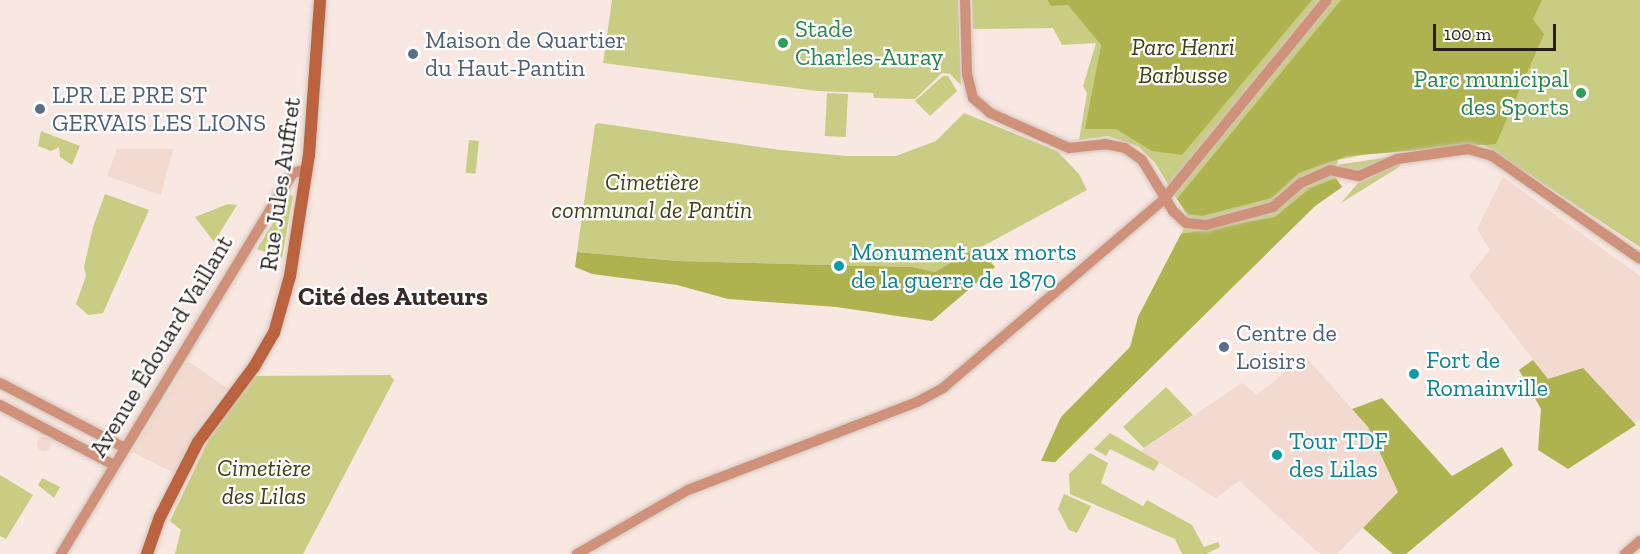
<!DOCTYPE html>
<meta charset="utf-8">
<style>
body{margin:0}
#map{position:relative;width:1640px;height:554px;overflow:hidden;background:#f8e8e1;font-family:"Zilla Slab",serif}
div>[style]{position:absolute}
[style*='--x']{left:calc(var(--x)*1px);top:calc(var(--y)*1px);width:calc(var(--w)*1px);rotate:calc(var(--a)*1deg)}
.built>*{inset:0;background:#f2dad0}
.round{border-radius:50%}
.green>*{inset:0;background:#c8cd83;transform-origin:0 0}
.forest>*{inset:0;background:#afb34f}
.roads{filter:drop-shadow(0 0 2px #d2c4be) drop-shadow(0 0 2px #d2c4be)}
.tertiary>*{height:10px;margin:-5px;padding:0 5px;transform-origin:5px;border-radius:5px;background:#cf9179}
.secondary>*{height:12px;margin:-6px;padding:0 6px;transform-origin:6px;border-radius:6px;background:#bb633e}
.dots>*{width:16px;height:16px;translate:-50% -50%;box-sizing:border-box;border:3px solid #fff;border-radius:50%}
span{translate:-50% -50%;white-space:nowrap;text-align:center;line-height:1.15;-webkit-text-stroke:4.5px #fff;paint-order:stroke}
.leisure-label{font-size:24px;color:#27864d}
.left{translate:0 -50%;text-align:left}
.right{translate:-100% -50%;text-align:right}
.service-label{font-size:24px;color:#4e5e75}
.park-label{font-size:24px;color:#3e3f15;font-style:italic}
.street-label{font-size:24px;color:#251f1c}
.culture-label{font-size:24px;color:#0d838f}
.neighbourhood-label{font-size:26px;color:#362b25;font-weight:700}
.scale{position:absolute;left:1433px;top:24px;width:123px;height:27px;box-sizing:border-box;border:3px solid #251f1c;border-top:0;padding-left:8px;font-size:18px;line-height:21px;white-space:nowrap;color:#251f1c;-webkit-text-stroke:4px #fff;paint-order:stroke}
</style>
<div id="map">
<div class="built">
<i style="clip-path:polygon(117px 149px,173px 149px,161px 195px,107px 176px)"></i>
<i style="clip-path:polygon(1503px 177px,1640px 276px,1640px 420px,1635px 423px,1548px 379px,1469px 276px,1490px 250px,1477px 229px)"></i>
<i style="clip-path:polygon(1305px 356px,1368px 427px,1398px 492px,1337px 554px,1320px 554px,1239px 481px,1216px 498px,1141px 451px,1242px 383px,1257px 395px)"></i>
<i style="clip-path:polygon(188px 361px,227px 388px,199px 426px,174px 473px,132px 452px)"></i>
<i class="round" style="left:37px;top:437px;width:14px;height:14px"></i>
</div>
<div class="green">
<i style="clip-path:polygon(612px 0,958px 0,961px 85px,950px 74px,942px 73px,915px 99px,874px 98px,873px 93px,817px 91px,603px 63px)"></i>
<i style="clip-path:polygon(972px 0,1047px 0,1051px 6px,1068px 4px,1083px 20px,1101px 45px,1086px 129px,1123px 75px,1080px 0,1640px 0,1640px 247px,1479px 142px,1392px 149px,1338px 160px,1334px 175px,1342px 187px,1315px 206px,1055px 462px,1047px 461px,1129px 349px,1138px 317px,1189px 219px,1155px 163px,1139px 147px,1108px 136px,1079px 140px,1087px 93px,1083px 86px,1096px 43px,1062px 45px,1053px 28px,973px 29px)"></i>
<i style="clip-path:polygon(943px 76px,948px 76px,957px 91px,930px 116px,915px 101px)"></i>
<i style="left:827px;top:93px;width:21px;height:43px;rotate:3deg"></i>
<i style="clip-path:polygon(964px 113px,1057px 151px,1079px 174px,1087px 190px,935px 272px,913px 267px,678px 261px,577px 252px,595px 125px,598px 123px,780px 150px,847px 156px,896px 156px,936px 141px)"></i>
<i style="clip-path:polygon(41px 131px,80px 146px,72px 165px,60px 157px,59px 147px,51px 151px,38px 146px)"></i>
<i style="left:469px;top:140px;width:10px;height:33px;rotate:6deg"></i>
<i style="clip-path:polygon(1389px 157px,1365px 170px,1353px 171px,1337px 165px)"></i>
<i style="clip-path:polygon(1402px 162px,1399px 167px,1341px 203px,1358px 183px)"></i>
<i style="clip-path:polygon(105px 194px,149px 210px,103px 313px,88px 315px,76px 304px,86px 276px,84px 267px,93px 227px)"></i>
<i style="clip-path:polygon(290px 195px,293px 196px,282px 258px,257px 249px)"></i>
<i style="clip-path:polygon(228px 204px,237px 205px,214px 242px,195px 217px)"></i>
<i style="clip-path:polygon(390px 375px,394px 380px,303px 554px,175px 554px,181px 530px,170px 521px,209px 439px,253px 376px)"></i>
<i style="clip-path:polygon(1166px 387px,1193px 415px,1144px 448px,1123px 427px)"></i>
<i style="clip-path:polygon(1110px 433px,1159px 462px,1154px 471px,1110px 449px,1106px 456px,1094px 449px)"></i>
<i style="clip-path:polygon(1090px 453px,1108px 463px,1101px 483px,1143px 506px,1147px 500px,1192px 525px,1204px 547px,1218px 542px,1220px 547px,1206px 554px,1182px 554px,1175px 539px,1070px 494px,1069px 474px)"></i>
<i style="clip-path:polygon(0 475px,33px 495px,6px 539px,0 536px)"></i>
<i style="clip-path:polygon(42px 478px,60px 487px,54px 498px,38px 485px)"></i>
<i style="clip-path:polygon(1064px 494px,1091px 506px,1077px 533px,1069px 530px,1058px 509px)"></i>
</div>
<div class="forest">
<i style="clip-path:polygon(1047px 0,1312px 0,1182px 155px,1152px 151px,1116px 129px,1085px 129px,1101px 45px,1068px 5px,1051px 6px)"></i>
<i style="clip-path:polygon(1341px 0,1542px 0,1533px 19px,1544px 34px,1496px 144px,1347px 156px,1299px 173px,1272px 198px,1202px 216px,1188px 214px,1177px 199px)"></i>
<i style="clip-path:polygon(1336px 178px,1342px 187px,1315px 206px,1055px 462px,1041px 461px,1061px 417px,1131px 346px,1138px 317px,1181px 234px,1275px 217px,1310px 188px)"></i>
<i style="clip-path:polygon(978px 247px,995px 267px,932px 321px,836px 307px,728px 299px,677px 285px,592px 274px,575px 267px,577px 252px,678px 261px,913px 267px,935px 272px)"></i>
<i style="clip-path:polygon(1533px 360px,1548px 379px,1583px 368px,1636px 425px,1568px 469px,1538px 450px,1541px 409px,1519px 370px)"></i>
<i style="clip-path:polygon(1382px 398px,1452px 476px,1502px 447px,1513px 465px,1406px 554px,1393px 554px,1363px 528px,1398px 492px,1368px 427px,1352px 409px)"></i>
</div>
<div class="roads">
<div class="tertiary">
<i style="--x:965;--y:0;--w:74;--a:88.5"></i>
<i style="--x:967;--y:74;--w:25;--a:76"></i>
<i style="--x:973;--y:98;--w:23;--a:41"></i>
<i style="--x:990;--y:113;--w:86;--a:23.9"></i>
<i style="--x:1069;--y:148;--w:36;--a:-6"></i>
<i style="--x:1105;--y:144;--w:20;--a:11"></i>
<i style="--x:1125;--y:148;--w:21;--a:35"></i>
<i style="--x:1142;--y:160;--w:60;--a:58.7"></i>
<i style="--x:1173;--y:211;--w:18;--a:43"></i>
<i style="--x:1186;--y:223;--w:20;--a:6"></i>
<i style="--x:1206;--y:225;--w:69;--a:-15"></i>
<i style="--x:1273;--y:207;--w:37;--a:-41"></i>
<i style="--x:1301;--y:183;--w:32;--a:-24"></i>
<i style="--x:1330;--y:170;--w:30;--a:12"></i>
<i style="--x:1359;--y:176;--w:42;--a:-24.1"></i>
<i style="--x:1397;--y:159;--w:72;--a:-8"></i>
<i style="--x:1468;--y:149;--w:25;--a:16"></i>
<i style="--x:1492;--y:156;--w:180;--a:34.8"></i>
<i style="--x:0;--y:383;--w:141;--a:27.5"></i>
<i style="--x:0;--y:405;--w:129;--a:27.8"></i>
<i style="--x:61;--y:554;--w:403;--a:-58.7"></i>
<i style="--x:270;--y:210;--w:44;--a:-58.1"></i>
<i style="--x:293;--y:173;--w:14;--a:-17"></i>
<i style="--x:577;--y:554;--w:128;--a:-30"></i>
<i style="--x:688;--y:490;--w:245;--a:-21"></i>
<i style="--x:917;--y:402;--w:30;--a:-28"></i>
<i style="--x:943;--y:388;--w:291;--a:-40.5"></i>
<i style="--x:1164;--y:199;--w:257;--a:-50.7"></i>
<i style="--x:1625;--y:554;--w:20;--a:-41"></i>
</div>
<div class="secondary">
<i style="--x:147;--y:554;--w:39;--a:-71"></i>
<i style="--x:160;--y:517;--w:84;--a:-63.1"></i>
<i style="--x:198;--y:442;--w:94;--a:-53.3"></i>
<i style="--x:254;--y:367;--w:39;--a:-60"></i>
<i style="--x:274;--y:333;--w:59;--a:-74.3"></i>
<i style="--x:290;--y:276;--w:122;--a:-81.1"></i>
<i style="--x:309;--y:155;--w:155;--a:-85.9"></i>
</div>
</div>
<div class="dots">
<i style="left:783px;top:43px;background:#2e9e5b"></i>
<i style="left:413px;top:54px;background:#5c6f8a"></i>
<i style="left:1581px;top:93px;background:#2e9e5b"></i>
<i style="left:40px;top:109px;background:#5c6f8a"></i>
<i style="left:839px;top:266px;background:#0f9aa8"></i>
<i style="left:1224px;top:347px;background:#5c6f8a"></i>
<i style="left:1414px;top:374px;background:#0f9aa8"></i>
<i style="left:1277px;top:455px;background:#0f9aa8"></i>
</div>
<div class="leisure-label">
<span class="left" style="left:795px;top:43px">Stade<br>Charles-Auray</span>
<span class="right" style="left:1569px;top:93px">Parc municipal<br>des Sports</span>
</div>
<div class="service-label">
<span class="left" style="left:425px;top:54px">Maison de Quartier<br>du Haut-Pantin</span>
<span class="left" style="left:52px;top:109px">LPR LE PRE ST<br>GERVAIS LES LIONS</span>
<span class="left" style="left:1236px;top:347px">Centre de<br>Loisirs</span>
</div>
<div class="park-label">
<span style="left:1183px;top:61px">Parc Henri<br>Barbusse</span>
<span style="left:652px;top:196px">Cimetière<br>communal de Pantin</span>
<span style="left:264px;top:482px">Cimetière<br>des Lilas</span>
</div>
<div class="street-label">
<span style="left:280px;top:184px;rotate:-82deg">Rue Jules Auffret</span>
<span style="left:161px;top:346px;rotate:-59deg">Avenue Édouard Vaillant</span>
</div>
<div class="culture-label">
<span class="left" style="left:851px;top:266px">Monument aux morts<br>de la guerre de 1870</span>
<span class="left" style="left:1426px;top:374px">Fort de<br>Romainville</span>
<span class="left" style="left:1289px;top:455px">Tour TDF<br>des Lilas</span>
</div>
<div class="neighbourhood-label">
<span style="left:393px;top:297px">Cité des Auteurs</span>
</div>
<div class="scale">100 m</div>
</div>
